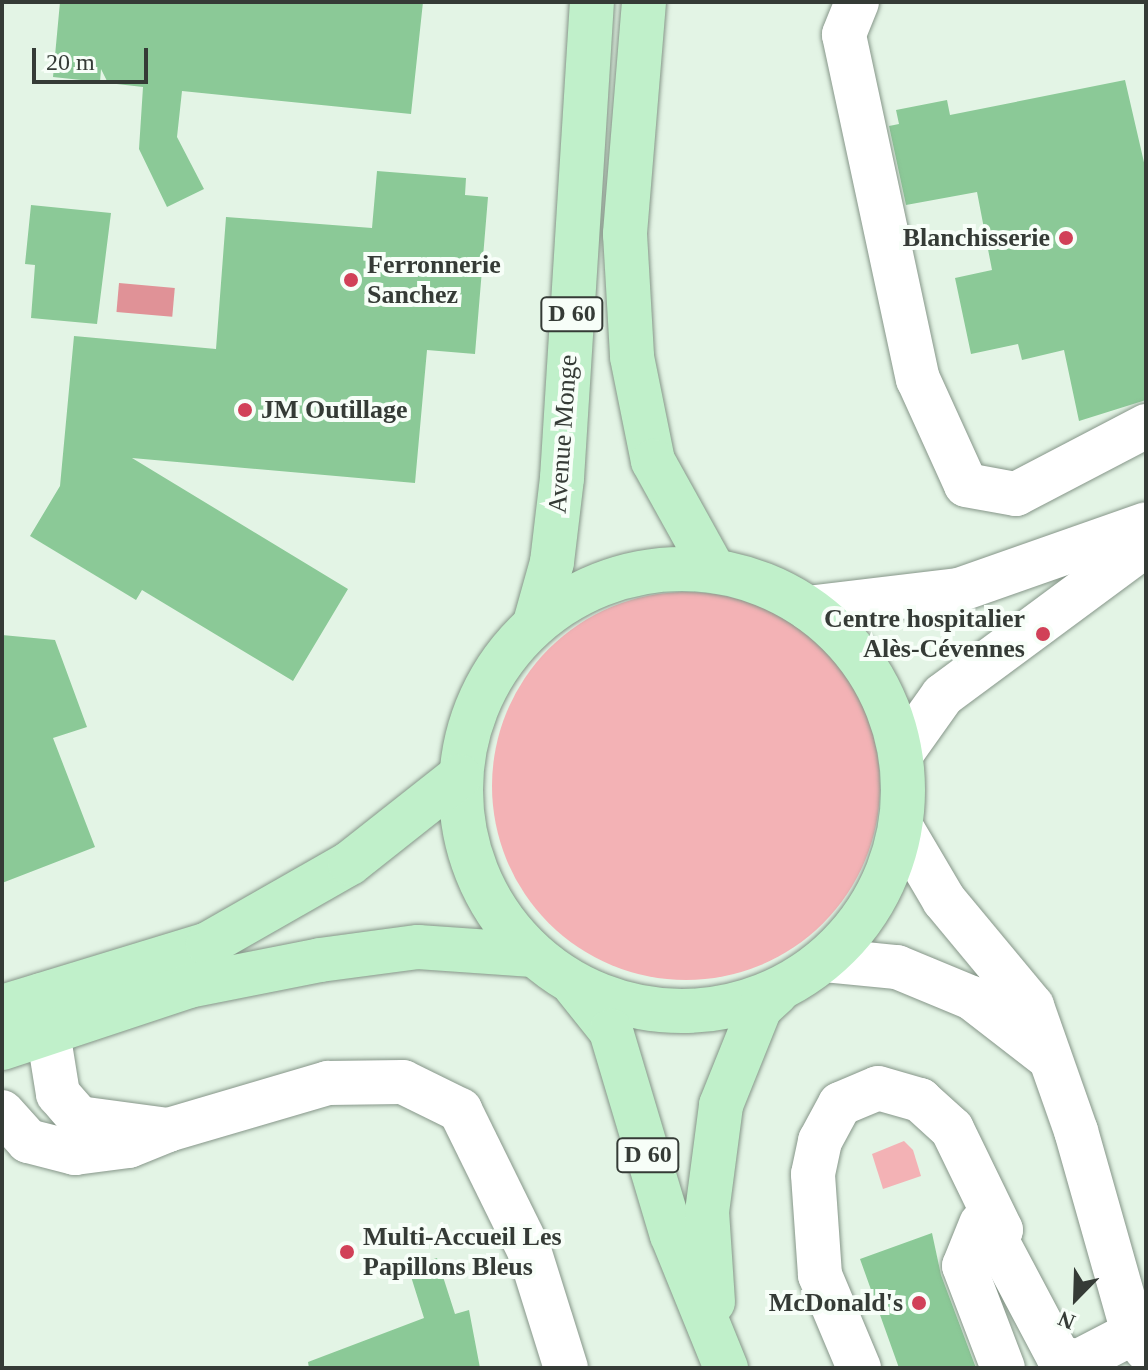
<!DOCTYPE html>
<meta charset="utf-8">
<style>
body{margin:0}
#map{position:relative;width:1148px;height:1370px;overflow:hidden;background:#e3f4e5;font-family:"Times New Roman",serif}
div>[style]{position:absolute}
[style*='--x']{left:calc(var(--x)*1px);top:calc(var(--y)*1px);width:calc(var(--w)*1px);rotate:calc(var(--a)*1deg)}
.green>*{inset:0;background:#f3b2b5}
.round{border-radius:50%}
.water>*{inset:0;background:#e09297;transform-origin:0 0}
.building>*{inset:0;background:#8bc997}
.roads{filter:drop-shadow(0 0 2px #869689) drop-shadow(0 0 2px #869689)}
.minor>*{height:44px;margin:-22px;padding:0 22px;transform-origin:22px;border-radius:22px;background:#fff}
.major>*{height:44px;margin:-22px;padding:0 22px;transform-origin:22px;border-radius:22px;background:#c0f0ca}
.major>.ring{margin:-22px;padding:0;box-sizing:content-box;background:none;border:44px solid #c0f0ca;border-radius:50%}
.dots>*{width:22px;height:22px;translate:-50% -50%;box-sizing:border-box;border:4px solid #f7fef8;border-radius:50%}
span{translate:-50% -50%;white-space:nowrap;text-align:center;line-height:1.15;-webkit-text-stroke:8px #f7fef8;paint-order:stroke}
.shield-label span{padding:2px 6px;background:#f7fef8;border:2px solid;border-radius:6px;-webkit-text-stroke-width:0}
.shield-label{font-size:24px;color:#353b36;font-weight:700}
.poi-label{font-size:26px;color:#353b36;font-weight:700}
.right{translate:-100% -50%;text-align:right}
.left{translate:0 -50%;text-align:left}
.street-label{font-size:26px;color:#353b36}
.frame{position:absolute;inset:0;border:4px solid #353b36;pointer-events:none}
.north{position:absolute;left:1036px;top:1258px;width:80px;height:80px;-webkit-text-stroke:6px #f7fef8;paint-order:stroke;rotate:203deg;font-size:22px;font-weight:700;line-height:32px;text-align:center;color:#353b36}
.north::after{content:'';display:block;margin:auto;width:28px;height:36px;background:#353b36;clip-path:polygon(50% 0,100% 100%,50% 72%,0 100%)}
.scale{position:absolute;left:32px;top:48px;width:116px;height:36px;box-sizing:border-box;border:4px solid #353b36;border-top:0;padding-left:10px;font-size:24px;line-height:28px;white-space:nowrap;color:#353b36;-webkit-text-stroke:6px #f7fef8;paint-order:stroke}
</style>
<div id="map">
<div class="green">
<i class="round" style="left:492px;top:592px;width:388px;height:388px"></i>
<i style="clip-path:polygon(904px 1141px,913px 1150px,921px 1176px,883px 1189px,872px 1154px)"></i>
</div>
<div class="water">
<i style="left:119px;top:283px;width:56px;height:29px;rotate:5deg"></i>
</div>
<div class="building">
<i style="clip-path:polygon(60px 2px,423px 2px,411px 114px,182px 91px,177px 137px,204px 189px,167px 207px,139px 149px,143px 87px,108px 83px,101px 69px,100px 82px,53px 77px)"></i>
<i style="clip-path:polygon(1125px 80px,1146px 171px,1146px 400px,1079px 421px,1064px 350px,1022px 360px,1018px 344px,971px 354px,955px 278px,992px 270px,977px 192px,906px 205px,889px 126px,899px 124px,896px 110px,947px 100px,950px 115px)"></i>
<i style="clip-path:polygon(377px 171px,466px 178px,465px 195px,488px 197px,475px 354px,427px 350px,415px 483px,132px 458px,348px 589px,293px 681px,142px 590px,136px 600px,30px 536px,60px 486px,74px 336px,216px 349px,226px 217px,372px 228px)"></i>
<i style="clip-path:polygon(31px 205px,111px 213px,97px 324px,31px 318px,35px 265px,25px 264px)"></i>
<i style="clip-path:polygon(2px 635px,55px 640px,87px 727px,53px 738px,95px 847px,2px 883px)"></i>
<i style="clip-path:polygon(932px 1233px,941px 1275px,976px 1368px,899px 1368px,860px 1259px)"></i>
<i style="clip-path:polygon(437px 1258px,455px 1314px,469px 1310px,480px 1368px,309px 1368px,308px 1362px,424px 1318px,408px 1267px)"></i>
</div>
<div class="roads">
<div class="minor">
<i style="--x:857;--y:2;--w:35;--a:112"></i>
<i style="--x:844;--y:35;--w:352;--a:77.9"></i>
<i style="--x:918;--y:379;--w:116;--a:65.6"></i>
<i style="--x:966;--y:485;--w:51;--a:10.2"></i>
<i style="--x:1016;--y:494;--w:147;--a:-27.6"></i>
<i style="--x:808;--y:608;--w:152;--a:-6.8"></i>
<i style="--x:959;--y:590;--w:198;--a:-19.4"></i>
<i style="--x:901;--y:754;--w:72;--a:-54.6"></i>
<i style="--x:943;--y:695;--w:252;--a:-36.5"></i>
<i style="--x:901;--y:827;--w:85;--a:59.5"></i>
<i style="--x:944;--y:900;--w:138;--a:50.3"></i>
<i style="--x:1032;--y:1006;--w:133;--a:70.6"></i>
<i style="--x:1076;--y:1131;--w:210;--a:74.2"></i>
<i style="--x:1133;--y:1333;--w:21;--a:51"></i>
<i style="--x:825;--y:960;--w:72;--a:5.6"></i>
<i style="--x:897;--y:967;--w:81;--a:22.5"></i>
<i style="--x:972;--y:998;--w:96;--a:37.8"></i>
<i style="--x:2;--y:1112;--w:39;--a:48"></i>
<i style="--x:28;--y:1141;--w:49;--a:14.3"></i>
<i style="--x:75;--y:1153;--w:54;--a:-7.4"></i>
<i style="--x:129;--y:1146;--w:42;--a:-22.3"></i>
<i style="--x:168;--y:1130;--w:90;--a:-172.3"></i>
<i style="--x:79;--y:1118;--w:32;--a:-131"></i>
<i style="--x:58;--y:1094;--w:100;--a:-99.2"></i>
<i style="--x:168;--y:1130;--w:167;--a:-16.4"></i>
<i style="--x:328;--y:1083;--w:75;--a:-0.8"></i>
<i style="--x:403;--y:1082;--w:64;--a:26.2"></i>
<i style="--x:460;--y:1110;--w:156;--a:63.8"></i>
<i style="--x:529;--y:1250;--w:124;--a:72.6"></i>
<i style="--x:981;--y:1224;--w:45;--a:112"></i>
<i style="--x:964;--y:1266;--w:109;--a:69.1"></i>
<i style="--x:859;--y:1368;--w:101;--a:-112.8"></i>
<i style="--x:820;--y:1275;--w:101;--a:-94"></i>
<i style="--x:813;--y:1174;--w:34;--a:-78"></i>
<i style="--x:820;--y:1141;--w:42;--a:-61.6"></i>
<i style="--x:840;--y:1104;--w:41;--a:-22.8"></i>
<i style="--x:878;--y:1088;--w:44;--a:15.9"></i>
<i style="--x:920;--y:1100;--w:43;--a:42.2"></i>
<i style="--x:952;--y:1129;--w:112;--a:64.1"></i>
<i style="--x:1001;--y:1230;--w:12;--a:110"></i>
<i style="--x:997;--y:1241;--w:130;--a:62.1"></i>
<i style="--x:1058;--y:1356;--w:20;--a:18"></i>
<i style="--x:1077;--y:1362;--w:63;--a:-27.4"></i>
</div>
<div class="major">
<i style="--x:644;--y:2;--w:233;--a:94.7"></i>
<i style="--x:625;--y:234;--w:123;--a:86.7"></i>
<i style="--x:632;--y:357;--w:106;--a:78.6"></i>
<i style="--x:653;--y:461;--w:126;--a:61"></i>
<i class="ring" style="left:461px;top:569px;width:398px;height:398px"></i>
<i style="--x:535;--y:623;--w:63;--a:-74.4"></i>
<i style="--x:552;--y:562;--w:85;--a:-83.2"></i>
<i style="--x:562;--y:478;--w:477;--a:-86.4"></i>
<i style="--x:575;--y:986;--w:58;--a:51.3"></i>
<i style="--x:611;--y:1031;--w:213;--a:73.4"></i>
<i style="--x:672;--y:1235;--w:144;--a:67.9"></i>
<i style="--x:2;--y:1007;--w:215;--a:-17"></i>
<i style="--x:208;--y:944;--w:163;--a:-29.7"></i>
<i style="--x:350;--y:863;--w:140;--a:-38.3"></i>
<i style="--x:2;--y:1048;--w:197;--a:-18.3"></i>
<i style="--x:189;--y:986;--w:134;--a:-11.2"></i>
<i style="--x:320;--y:960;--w:99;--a:-7.6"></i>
<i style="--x:418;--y:947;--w:115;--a:4"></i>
<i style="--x:713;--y:1302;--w:90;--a:-93.8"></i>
<i style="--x:707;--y:1212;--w:108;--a:-82.5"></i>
<i style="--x:721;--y:1105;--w:105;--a:-68.1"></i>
<i style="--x:760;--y:1008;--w:23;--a:-43"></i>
</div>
</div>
<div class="dots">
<i style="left:1066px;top:238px;background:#d14158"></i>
<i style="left:351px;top:280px;background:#d14158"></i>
<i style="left:245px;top:410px;background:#d14158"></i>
<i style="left:1043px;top:634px;background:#d14158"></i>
<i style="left:347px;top:1252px;background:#d14158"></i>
<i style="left:919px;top:1303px;background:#d14158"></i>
</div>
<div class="shield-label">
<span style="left:572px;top:314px">D 60</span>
<span style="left:648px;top:1155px">D 60</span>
</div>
<div class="poi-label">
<span class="right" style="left:1050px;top:238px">Blanchisserie</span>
<span class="left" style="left:367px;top:280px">Ferronnerie<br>Sanchez</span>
<span class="left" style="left:261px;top:410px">JM Outillage</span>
<span class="right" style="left:1025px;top:634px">Centre hospitalier<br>Alès-Cévennes</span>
<span class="left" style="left:363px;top:1252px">Multi-Accueil Les<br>Papillons Bleus</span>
<span class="right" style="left:903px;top:1303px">McDonald's</span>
</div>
<div class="street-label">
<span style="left:563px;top:434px;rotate:-86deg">Avenue Monge</span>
</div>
<div class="frame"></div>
<div class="north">N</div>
<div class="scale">20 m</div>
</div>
